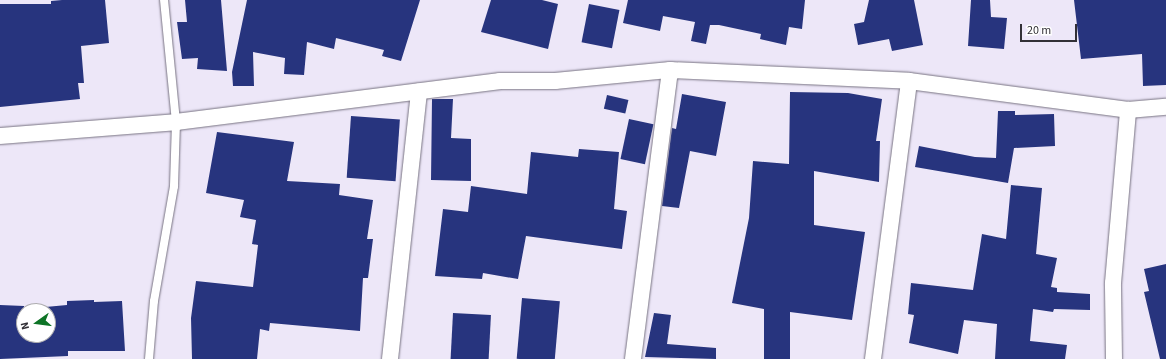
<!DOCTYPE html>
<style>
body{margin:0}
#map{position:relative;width:1166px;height:359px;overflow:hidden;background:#ede7f8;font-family:"Source Sans 3",sans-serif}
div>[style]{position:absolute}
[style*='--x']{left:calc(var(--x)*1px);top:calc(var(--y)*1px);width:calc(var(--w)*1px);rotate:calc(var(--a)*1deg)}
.building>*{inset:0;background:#27347e;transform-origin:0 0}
.roads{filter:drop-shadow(0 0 1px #787382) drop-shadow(0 0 1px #787382)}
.lane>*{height:8px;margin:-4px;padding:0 4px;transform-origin:4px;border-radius:4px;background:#fff}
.street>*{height:16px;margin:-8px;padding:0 8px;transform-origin:8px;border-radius:8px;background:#fff}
span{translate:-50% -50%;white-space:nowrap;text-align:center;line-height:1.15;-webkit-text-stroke:4px #fff;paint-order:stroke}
.north{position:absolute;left:16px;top:303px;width:40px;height:40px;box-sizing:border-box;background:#fff;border:1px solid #adacaf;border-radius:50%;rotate:256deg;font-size:11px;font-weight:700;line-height:16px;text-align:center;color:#323036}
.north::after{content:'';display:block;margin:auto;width:14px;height:18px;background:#0e7426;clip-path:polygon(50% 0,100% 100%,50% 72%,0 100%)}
.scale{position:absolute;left:1020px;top:24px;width:57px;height:18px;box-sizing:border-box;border:2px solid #323036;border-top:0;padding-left:5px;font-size:12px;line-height:14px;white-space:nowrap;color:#323036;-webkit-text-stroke:3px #fff;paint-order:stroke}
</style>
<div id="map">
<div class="building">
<i style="clip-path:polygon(62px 0,105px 0,109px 43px,81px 46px,84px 83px,78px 83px,80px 99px,0 107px,0 4px,51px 4px,51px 1px)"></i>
<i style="clip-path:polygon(185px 0,221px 0,227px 71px,197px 69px,198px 58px,182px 59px,177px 22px,187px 22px)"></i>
<i style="clip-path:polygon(247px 0,420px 0,401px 61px,382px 56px,384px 50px,336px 38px,334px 49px,307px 42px,304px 75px,284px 74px,285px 58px,253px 52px,254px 86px,233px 86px,232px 72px)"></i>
<i style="clip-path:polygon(491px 0,542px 0,558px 4px,548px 49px,481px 32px)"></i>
<i style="clip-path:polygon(628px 0,805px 0,802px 29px,789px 27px,786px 45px,760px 39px,761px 34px,719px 25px,710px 25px,706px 44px,691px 41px,695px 22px,663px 16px,660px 31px,623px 23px)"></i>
<i style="clip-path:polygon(869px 0,914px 0,923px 45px,892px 51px,889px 39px,858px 45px,854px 24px,864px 22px)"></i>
<i style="clip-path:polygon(971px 0,990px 0,991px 17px,1007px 18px,1004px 49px,968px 46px)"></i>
<i style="clip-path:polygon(1074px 0,1166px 0,1166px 85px,1143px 86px,1142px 54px,1081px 59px)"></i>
<i style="left:589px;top:4px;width:31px;height:39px;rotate:11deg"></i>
<i style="clip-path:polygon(790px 92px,848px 93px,882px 99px,876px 141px,880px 141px,879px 182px,814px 171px,814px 225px,865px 232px,852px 320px,790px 312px,790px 359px,764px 359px,764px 309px,732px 303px,749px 218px,753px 161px,789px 164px)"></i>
<i style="clip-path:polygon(682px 94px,726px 102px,716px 156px,690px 151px,679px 208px,662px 206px,672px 128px,676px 129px)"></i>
<i style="left:607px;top:95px;width:22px;height:14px;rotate:13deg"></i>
<i style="clip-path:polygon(432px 99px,453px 99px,451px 138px,471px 139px,471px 181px,431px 180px)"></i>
<i style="clip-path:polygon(998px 111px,1015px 111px,1015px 115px,1054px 114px,1055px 146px,1014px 148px,1008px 183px,915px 167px,919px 146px,975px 157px,996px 158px)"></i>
<i style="left:351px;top:116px;width:49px;height:62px;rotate:4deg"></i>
<i style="left:629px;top:119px;width:25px;height:41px;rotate:12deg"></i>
<i style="clip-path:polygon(217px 132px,294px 142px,287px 181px,340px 184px,339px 195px,373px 200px,367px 239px,373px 239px,368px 278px,363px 278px,360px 331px,270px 323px,269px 331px,260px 329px,257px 359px,192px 359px,191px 318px,196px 281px,253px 287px,258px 245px,252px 244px,256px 220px,240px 217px,244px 200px,206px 193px)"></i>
<i style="clip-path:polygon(579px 149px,619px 152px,614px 209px,627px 211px,622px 249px,526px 236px,518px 279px,483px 273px,482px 279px,435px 276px,443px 209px,468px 212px,471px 186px,527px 194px,531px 152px,578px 157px)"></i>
<i style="clip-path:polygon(1011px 185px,1042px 188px,1036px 254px,1057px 258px,1051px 287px,1057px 288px,1057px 292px,1090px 294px,1090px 310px,1054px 309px,1053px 312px,1033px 309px,1030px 341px,1067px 345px,1065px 359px,995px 359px,997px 324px,964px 320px,958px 354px,909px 343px,914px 315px,908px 314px,911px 283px,973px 290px,982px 234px,1006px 239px)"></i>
<i style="clip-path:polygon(1166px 264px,1166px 359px,1160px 359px,1144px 292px,1149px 291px,1144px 269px)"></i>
<i style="left:522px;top:298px;width:38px;height:61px;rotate:5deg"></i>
<i style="clip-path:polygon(evenodd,94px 300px,94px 302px,122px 301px,125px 351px,68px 351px,68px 356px,0 359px,0 305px,24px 306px,24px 309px,67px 305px,67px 301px,94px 300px,24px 311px,48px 311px,48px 335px,24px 335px,24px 311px)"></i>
<i style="left:453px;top:313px;width:38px;height:46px;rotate:3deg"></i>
<i style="clip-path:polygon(654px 313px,671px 315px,667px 344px,716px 348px,716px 359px,645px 357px)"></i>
</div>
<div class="roads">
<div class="lane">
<i style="--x:149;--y:359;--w:58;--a:-85.1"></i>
<i style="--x:154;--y:301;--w:117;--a:-80.1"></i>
<i style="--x:174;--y:186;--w:64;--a:-88.2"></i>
<i style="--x:176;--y:122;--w:123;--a:-95.6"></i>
</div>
<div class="street">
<i style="--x:0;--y:136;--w:177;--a:-4.5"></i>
<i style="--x:176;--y:122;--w:327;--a:-7.2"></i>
<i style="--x:500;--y:81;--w:55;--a:0"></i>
<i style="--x:555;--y:81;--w:116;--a:-5.5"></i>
<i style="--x:670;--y:70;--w:239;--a:2.6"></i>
<i style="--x:390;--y:359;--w:269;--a:-83.8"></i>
<i style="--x:633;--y:359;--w:291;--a:-82.7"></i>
<i style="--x:873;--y:359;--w:280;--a:-82.6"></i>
<i style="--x:909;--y:81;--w:221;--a:7.5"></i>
<i style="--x:1128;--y:110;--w:38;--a:-5"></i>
<i style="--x:1114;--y:359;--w:76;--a:-90.8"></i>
<i style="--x:1113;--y:283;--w:174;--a:-85"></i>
</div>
</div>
<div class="north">N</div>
<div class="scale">20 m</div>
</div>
